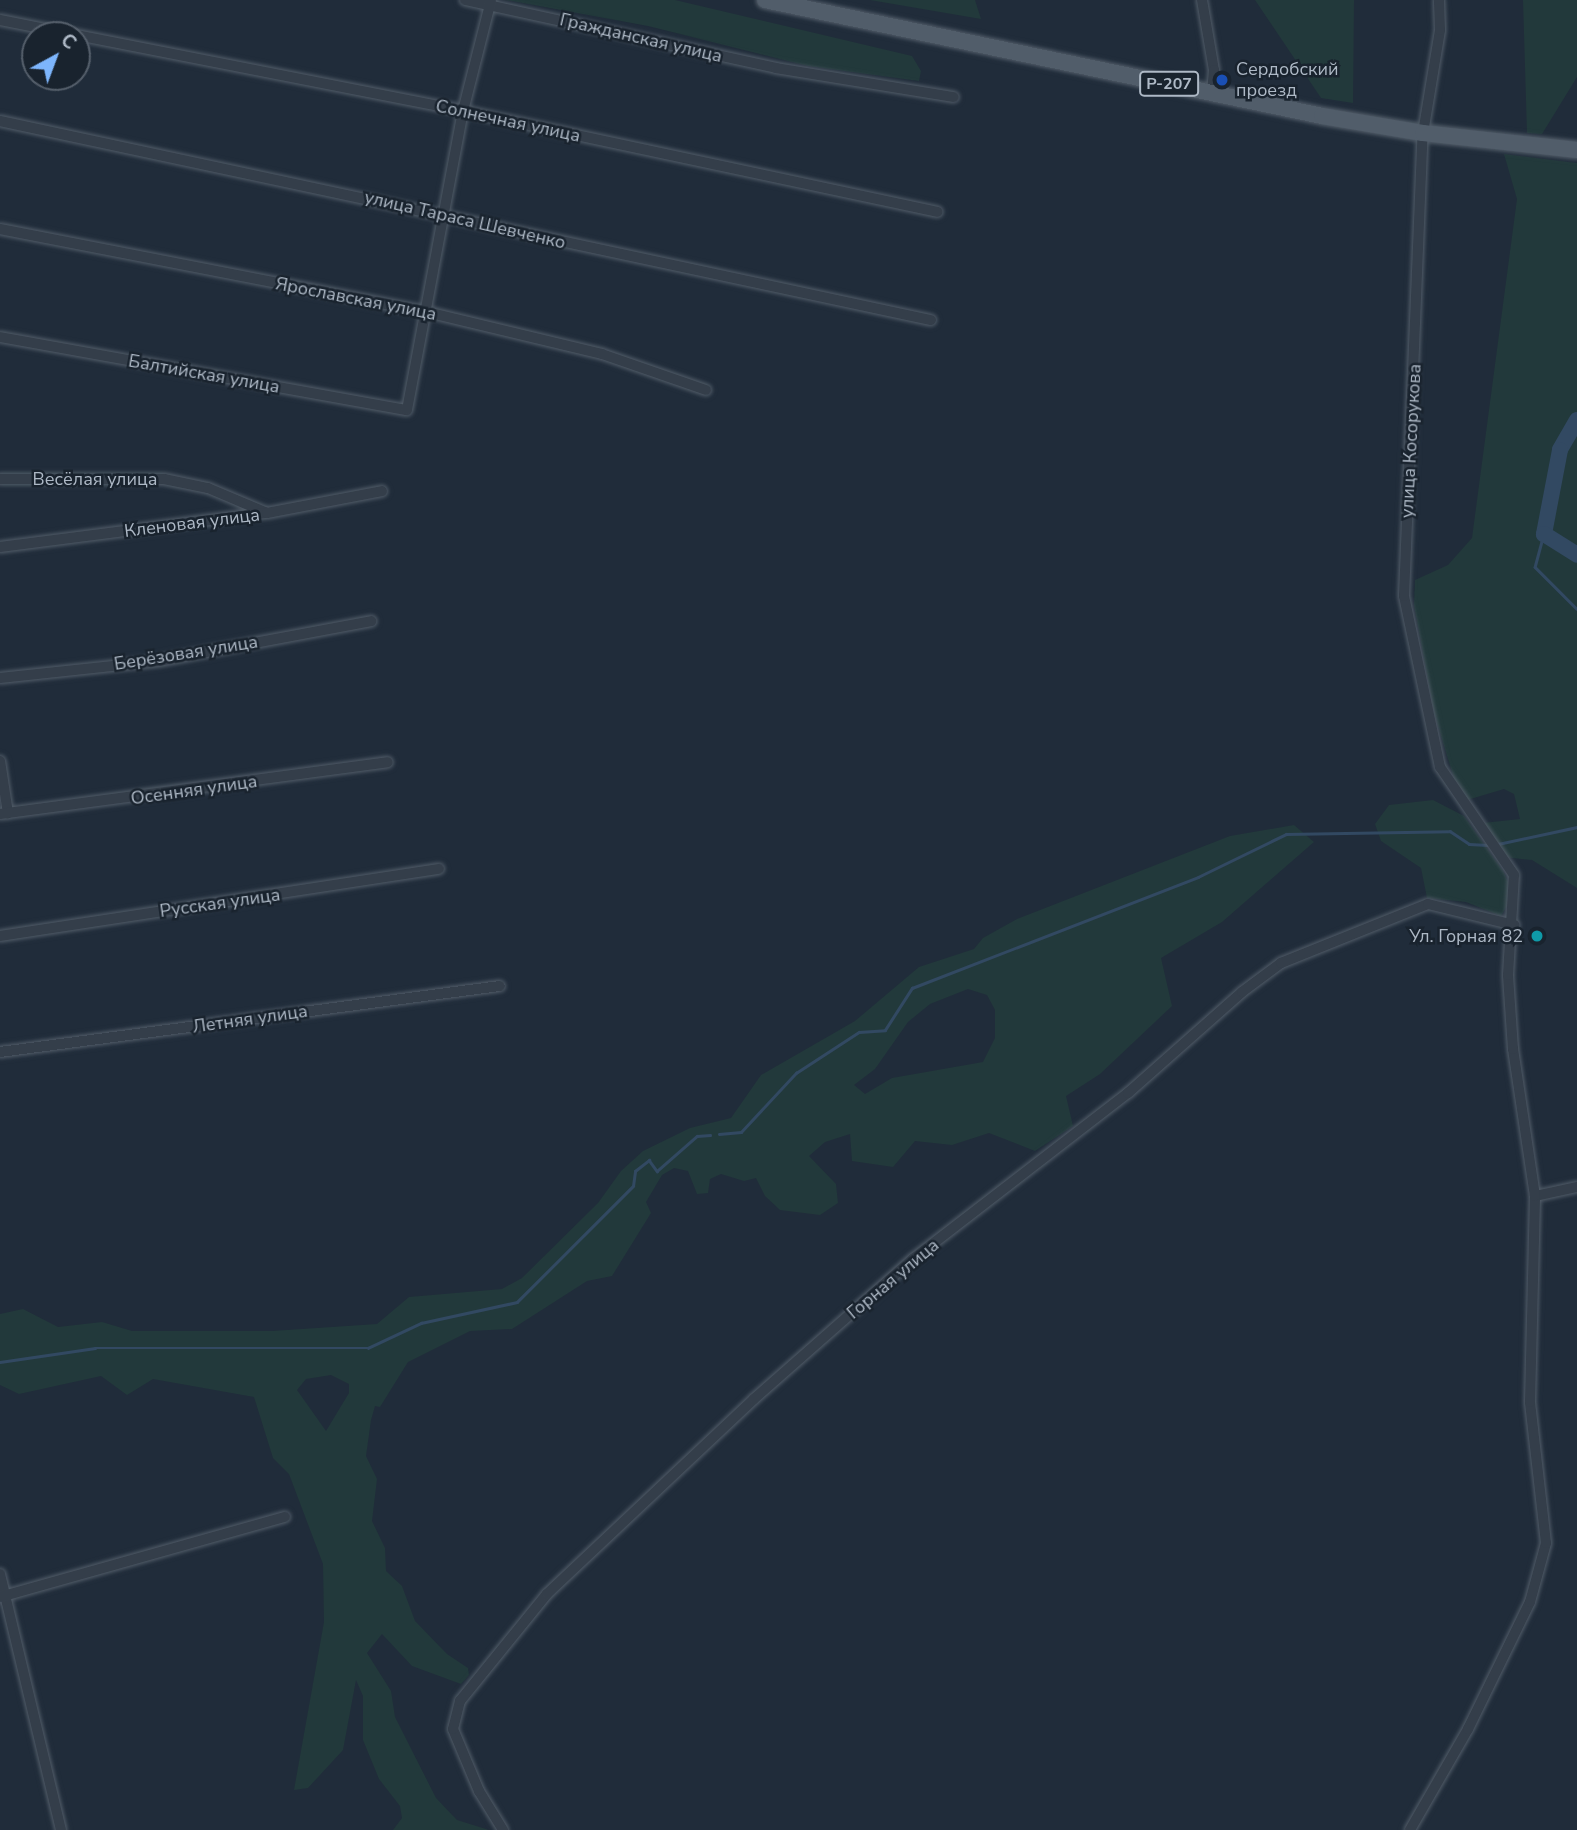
<!DOCTYPE html>
<meta charset="utf-8">
<style>
body{margin:0}
#map{position:relative;width:1577px;height:1830px;overflow:hidden;background:#202c3a;font-family:"Nunito Sans",sans-serif}
div>[style]{position:absolute}
[style*='--x']{left:calc(var(--x)*1px);top:calc(var(--y)*1px);width:calc(var(--w)*1px);rotate:calc(var(--a)*1deg)}
.green>*{inset:0;background:#22393b}
.stream>*{height:2.5px;margin:-1.25px;padding:0 1.25px;transform-origin:1.25px;border-radius:1.25px;background:#324962}
.river>*{height:16px;margin:-8px;padding:0 8px;transform-origin:8px;border-radius:8px;background:#324962}
.roads{filter:drop-shadow(0 0 2px #515c68) drop-shadow(0 0 2px #515c68)}
.minor>*{height:10px;margin:-5px;padding:0 5px;transform-origin:5px;border-radius:5px;background:#343e4a}
.primary>*{height:16px;margin:-8px;padding:0 8px;transform-origin:8px;border-radius:8px;background:#515d6a}
.dots>*{width:19px;height:19px;translate:-50% -50%;box-sizing:border-box;border:4px solid #19232e;border-radius:50%}
span{translate:-50% -50%;white-space:nowrap;text-align:center;line-height:1.15;-webkit-text-stroke:5px #19232e;paint-order:stroke}
.shield-label span{padding:2px 5px;background:#19232e;border:2px solid;border-radius:5px;-webkit-text-stroke-width:0}
.shield-label{font-size:16px;color:#aeb9c6;font-weight:700}
.street-label{font-size:18px;color:#aeb9c6}
.poi-label{font-size:18px;color:#aeb9c6}
.left{translate:0 -50%;text-align:left}
.right{translate:-100% -50%;text-align:right}
.north{position:absolute;left:21px;top:21px;width:70px;height:70px;box-sizing:border-box;background:#19232e;border:2px solid #555f6b;border-radius:50%;rotate:41deg;font-size:19px;font-weight:700;line-height:28px;text-align:center;color:#aeb9c6}
.north::after{content:'';display:block;margin:auto;width:24px;height:32px;background:#7db5fc;clip-path:polygon(50% 0,100% 100%,50% 72%,0 100%)}
</style>
<div id="map">
<div class="green">
<i style="clip-path:polygon(506px 0,675px 0,912px 56px,921px 71px,919px 81px,808px 66px,648px 26px)"></i>
<i style="clip-path:polygon(870px 0,975px 0,981px 19px)"></i>
<i style="clip-path:polygon(1255px 0,1354px 0,1353px 103px,1321px 98px)"></i>
<i style="clip-path:polygon(1523px 0,1577px 0,1577px 77px,1542px 134px,1527px 133px)"></i>
<i style="clip-path:polygon(1504px 154px,1577px 163px,1577px 888px,1532px 860px,1503px 857px,1483px 823px,1520px 819px,1514px 794px,1504px 789px,1467px 800px,1456px 785px,1434px 713px,1414px 605px,1415px 580px,1448px 565px,1472px 538px,1517px 199px)"></i>
<i style="clip-path:polygon(1433px 800px,1464px 816px,1503px 871px,1510px 886px,1509px 902px,1501px 916px,1466px 902px,1427px 898px,1421px 868px,1381px 841px,1375px 824px,1389px 805px)"></i>
<i style="clip-path:polygon(evenodd,1294px 825px,1314px 842px,1222px 922px,1161px 958px,1172px 1006px,1100px 1074px,1066px 1096px,1073px 1126px,1035px 1151px,989px 1133px,952px 1145px,915px 1141px,893px 1167px,852px 1161px,850px 1134px,825px 1142px,809px 1156px,836px 1184px,838px 1203px,820px 1215px,780px 1210px,765px 1196px,756px 1178px,744px 1181px,721px 1174px,710px 1179px,708px 1193px,697px 1194px,688px 1171px,674px 1168px,662px 1175px,646px 1202px,651px 1213px,612px 1276px,587px 1281px,512px 1329px,470px 1331px,408px 1362px,380px 1407px,375px 1406px,371px 1420px,366px 1456px,377px 1479px,372px 1521px,385px 1548px,386px 1571px,402px 1586px,415px 1621px,447px 1654px,468px 1668px,469px 1675px,461px 1684px,412px 1666px,382px 1634px,367px 1653px,391px 1691px,395px 1717px,436px 1798px,457px 1820px,489px 1830px,393px 1830px,402px 1818px,400px 1806px,379px 1779px,363px 1740px,363px 1696px,356px 1680px,343px 1750px,308px 1788px,294px 1790px,324px 1622px,323px 1564px,289px 1474px,273px 1458px,254px 1397px,153px 1379px,127px 1395px,101px 1376px,19px 1394px,0 1385px,0 1314px,23px 1309px,58px 1327px,102px 1322px,132px 1331px,272px 1331px,377px 1324px,409px 1297px,502px 1289px,522px 1278px,598px 1203px,621px 1171px,643px 1151px,690px 1128px,731px 1118px,761px 1075px,855px 1021px,919px 967px,974px 949px,983px 938px,1017px 919px,1230px 836px,1294px 825px,968px 989px,987px 995px,995px 1010px,995px 1038px,983px 1062px,892px 1078px,865px 1094px,854px 1085px,875px 1069px,908px 1022px,930px 1004px,968px 989px,1294px 825px,331px 1375px,349px 1384px,349px 1393px,326px 1431px,297px 1390px,306px 1379px,331px 1375px)"></i>
</div>
<div class="stream">
<i style="--x:1544;--y:534;--w:34;--a:105"></i>
<i style="--x:1535;--y:567;--w:59;--a:45"></i>
<i style="--x:1498;--y:844;--w:81;--a:-12.1"></i>
<i style="--x:719;--y:1134;--w:22;--a:-5"></i>
<i style="--x:741;--y:1132;--w:81;--a:-47"></i>
<i style="--x:796;--y:1073;--w:75;--a:-33.1"></i>
<i style="--x:859;--y:1032;--w:26;--a:-4"></i>
<i style="--x:885;--y:1030;--w:50;--a:-57.3"></i>
<i style="--x:912;--y:988;--w:307;--a:-21.2"></i>
<i style="--x:1198;--y:877;--w:98;--a:-26"></i>
<i style="--x:1286;--y:834;--w:164;--a:-1"></i>
<i style="--x:1450;--y:831;--w:23;--a:34"></i>
<i style="--x:1469;--y:844;--w:19;--a:3"></i>
<i style="--x:0;--y:1362;--w:96;--a:-8.4"></i>
<i style="--x:95;--y:1348;--w:273;--a:0"></i>
<i style="--x:368;--y:1348;--w:59;--a:-25.3"></i>
<i style="--x:421;--y:1323;--w:98;--a:-12.3"></i>
<i style="--x:517;--y:1302;--w:164;--a:-45"></i>
<i style="--x:633;--y:1186;--w:15;--a:-82"></i>
<i style="--x:635;--y:1171;--w:18;--a:-38"></i>
<i style="--x:649;--y:1160;--w:14;--a:54"></i>
<i style="--x:657;--y:1171;--w:53;--a:-41.2"></i>
<i style="--x:697;--y:1136;--w:13;--a:-4"></i>
</div>
<div class="river">
<i style="--x:1577;--y:420;--w:34;--a:120"></i>
<i style="--x:1560;--y:450;--w:86;--a:100.8"></i>
<i style="--x:1544;--y:534;--w:39;--a:32"></i>
</div>
<div class="roads">
<div class="minor">
<i style="--x:465;--y:0;--w:318;--a:12.3"></i>
<i style="--x:776;--y:68;--w:180;--a:9.3"></i>
<i style="--x:1202;--y:0;--w:71;--a:80.3"></i>
<i style="--x:1214;--y:70;--w:22;--a:95"></i>
<i style="--x:0;--y:20;--w:77;--a:11.2"></i>
<i style="--x:77;--y:35;--w:393;--a:11.1"></i>
<i style="--x:463;--y:111;--w:485;--a:12"></i>
<i style="--x:0;--y:121;--w:952;--a:12.07"></i>
<i style="--x:0;--y:229;--w:435;--a:11"></i>
<i style="--x:427;--y:312;--w:180;--a:13.5"></i>
<i style="--x:602;--y:354;--w:110;--a:19.1"></i>
<i style="--x:0;--y:337;--w:413;--a:10.2"></i>
<i style="--x:407;--y:410;--w:304;--a:-79.4"></i>
<i style="--x:463;--y:111;--w:114;--a:-75.8"></i>
<i style="--x:0;--y:479;--w:164;--a:0"></i>
<i style="--x:164;--y:479;--w:45;--a:11.6"></i>
<i style="--x:208;--y:488;--w:62;--a:22.8"></i>
<i style="--x:0;--y:547;--w:269;--a:-7.3"></i>
<i style="--x:267;--y:513;--w:117;--a:-10.8"></i>
<i style="--x:0;--y:678;--w:159;--a:-6.1"></i>
<i style="--x:158;--y:661;--w:217;--a:-10.6"></i>
<i style="--x:0;--y:761;--w:53;--a:81.3"></i>
<i style="--x:0;--y:814;--w:391;--a:-7.6"></i>
<i style="--x:0;--y:936;--w:444;--a:-8.7"></i>
<i style="--x:0;--y:1052;--w:504;--a:-7.52"></i>
<i style="--x:1535;--y:1196;--w:43;--a:-12.1"></i>
<i style="--x:0;--y:1574;--w:263;--a:76.6"></i>
<i style="--x:0;--y:1597;--w:296;--a:-15.7"></i>
<i style="--x:503;--y:1830;--w:46;--a:-121.6"></i>
<i style="--x:479;--y:1791;--w:67;--a:-112.8"></i>
<i style="--x:453;--y:1729;--w:29;--a:-76"></i>
<i style="--x:460;--y:1701;--w:138;--a:-50.9"></i>
<i style="--x:547;--y:1594;--w:284;--a:-43.3"></i>
<i style="--x:754;--y:1399;--w:212;--a:-41.4"></i>
<i style="--x:913;--y:1259;--w:272;--a:-37.7"></i>
<i style="--x:1128;--y:1093;--w:152;--a:-41.5"></i>
<i style="--x:1242;--y:992;--w:49;--a:-36.6"></i>
<i style="--x:1281;--y:963;--w:158;--a:-21.9"></i>
<i style="--x:1428;--y:904;--w:89;--a:13.7"></i>
<i style="--x:1410;--y:1830;--w:116;--a:-60.1"></i>
<i style="--x:1468;--y:1729;--w:141;--a:-64"></i>
<i style="--x:1530;--y:1602;--w:61;--a:-74.8"></i>
<i style="--x:1546;--y:1543;--w:142;--a:-96.5"></i>
<i style="--x:1530;--y:1402;--w:206;--a:-88.6"></i>
<i style="--x:1535;--y:1196;--w:149;--a:-98.5"></i>
<i style="--x:1513;--y:1049;--w:74;--a:-93.9"></i>
<i style="--x:1508;--y:975;--w:100;--a:-86.6"></i>
<i style="--x:1514;--y:875;--w:131;--a:-124.4"></i>
<i style="--x:1440;--y:767;--w:175;--a:-101.9"></i>
<i style="--x:1404;--y:596;--w:463;--a:-87.7"></i>
<i style="--x:1423;--y:133;--w:104;--a:-80.6"></i>
<i style="--x:1440;--y:30;--w:30;--a:-92"></i>
</div>
<div class="primary">
<i style="--x:765;--y:0;--w:569;--a:11.76"></i>
<i style="--x:1322;--y:116;--w:102;--a:9.6"></i>
<i style="--x:1423;--y:133;--w:155;--a:6.3"></i>
</div>
</div>
<div class="dots">
<i style="left:1222px;top:80px;background:#1a4fb4"></i>
<i style="left:1537px;top:936px;background:#0f9aa8"></i>
</div>
<div class="shield-label">
<span style="left:1169px;top:84px">Р-207</span>
</div>
<div class="street-label">
<span style="left:641px;top:38px;rotate:13deg">Гражданская улица</span>
<span style="left:508px;top:121px;rotate:12deg">Солнечная улица</span>
<span style="left:465px;top:220px;rotate:13deg">улица Тараса Шевченко</span>
<span style="left:356px;top:299px;rotate:11deg">Ярославская улица</span>
<span style="left:204px;top:374px;rotate:10deg">Балтийская улица</span>
<span style="left:1411px;top:441px;rotate:-87deg">улица Косорукова</span>
<span style="left:95px;top:479px">Весёлая улица</span>
<span style="left:192px;top:523px;rotate:-7deg">Кленовая улица</span>
<span style="left:186px;top:653px;rotate:-9deg">Берёзовая улица</span>
<span style="left:194px;top:790px;rotate:-8deg">Осенняя улица</span>
<span style="left:220px;top:903px;rotate:-8deg">Русская улица</span>
<span style="left:250px;top:1019px;rotate:-8deg">Летняя улица</span>
<span style="left:893px;top:1279px;rotate:-40deg">Горная улица</span>
</div>
<div class="poi-label">
<span class="left" style="left:1236px;top:80px">Сердобский<br>проезд</span>
<span class="right" style="left:1523px;top:936px">Ул. Горная 82</span>
</div>
<div class="north">С</div>
</div>
